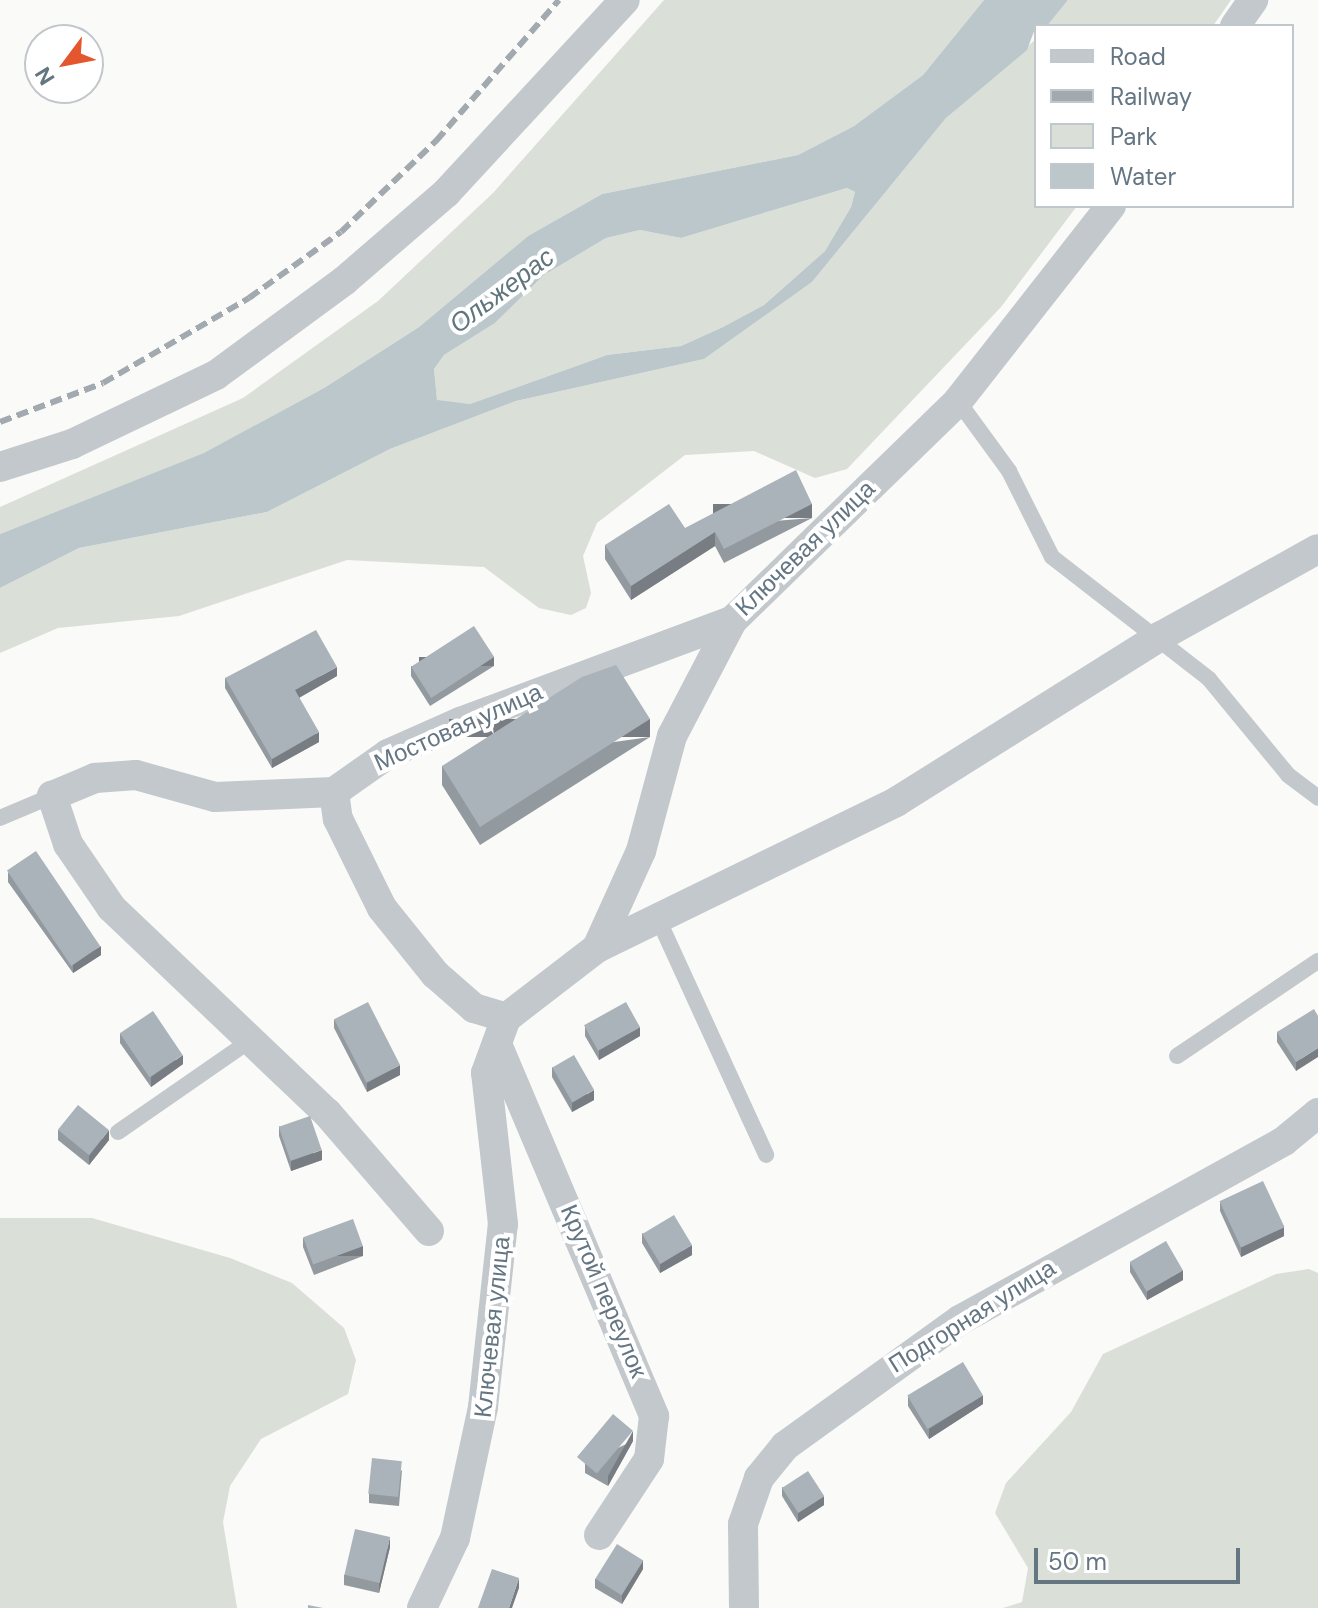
<!DOCTYPE html>
<meta charset="utf-8">
<style>
body{margin:0}
#map{position:relative;width:1318px;height:1608px;overflow:hidden;background:#fafaf8;font-family:"DM Sans",sans-serif}
div>[style]{position:absolute}
[style*='--x']{left:calc(var(--x)*1px);top:calc(var(--y)*1px);width:calc(var(--w)*1px);rotate:calc(var(--a)*1deg)}
.green>*{inset:0;background:#dadfd7}
.water>*{inset:0;background:#bbc7cb}
.lane>*{height:16px;margin:-8px;padding:0 8px;transform-origin:8px;border-radius:8px;background:#c3c8cc}
.street>*{height:30px;margin:-15px;padding:0 15px;transform-origin:15px;border-radius:15px;background:#c3c8cc}
.rail>*{height:6px;margin-top:-3px;transform-origin:0;background:repeating-linear-gradient(90deg,#a2aab0 0 12px,transparent 0 18px)}
.wall>*{inset:0;background:#929a9f}
.shaded-wall>*{inset:0;background:#777d82;transform-origin:0 0}
.building>*{inset:0;background:#aab3b9;transform-origin:0 0}
span{translate:-50% -50%;white-space:nowrap;text-align:center;line-height:1.15;-webkit-text-stroke:8px #fff;paint-order:stroke}
.street-label{font-size:24px;color:#657683}
.water-label{font-size:26px;color:#60757c;font-style:italic}
.legend{position:absolute;left:1034px;top:24px;width:260px;height:184px;box-sizing:border-box;background:#fff;border:2px solid #c1c8cd;margin:0;padding:10px 14px;list-style:none;font-size:24px;color:#657683}
.legend li{display:flex;align-items:center;gap:16px;height:40px}
.legend b{width:40px;border:2px solid #c1c8cd}
.north{position:absolute;left:24px;top:24px;width:80px;height:80px;box-sizing:border-box;background:#fff;border:2px solid #c1c8cd;border-radius:50%;rotate:238deg;font-size:22px;font-weight:700;line-height:32px;text-align:center;color:#657683}
.north::after{content:'';display:block;margin:auto;width:28px;height:36px;background:#e4572e;clip-path:polygon(50% 0,100% 100%,50% 72%,0 100%)}
.scale{position:absolute;left:1034px;top:1548px;width:206px;height:36px;box-sizing:border-box;border:4px solid #657683;border-top:0;padding-left:10px;font-size:24px;line-height:28px;white-space:nowrap;color:#657683;-webkit-text-stroke:6px #fff;paint-order:stroke}
</style>
<div id="map">
<div class="green">
<i style="clip-path:polygon(664px 0,984px 0,923px 75px,854px 126px,798px 155px,602px 194px,528px 236px,419px 327px,324px 388px,205px 453px,0 534px,0 507px,243px 398px,378px 301px,493px 193px)"></i>
<i style="clip-path:polygon(1068px 0,1231px 0,1213px 26px,1047px 26px)"></i>
<i style="clip-path:polygon(1036px 39px,1036px 206px,1077px 206px,1001px 307px,847px 469px,815px 478px,754px 451px,685px 455px,597px 523px,583px 556px,591px 593px,586px 608px,571px 615px,539px 608px,484px 567px,347px 560px,179px 616px,58px 628px,0 653px,0 588px,79px 548px,267px 512px,390px 449px,516px 401px,704px 359px,812px 282px,946px 118px)"></i>
<i style="clip-path:polygon(847px 188px,855px 192px,851px 207px,825px 251px,764px 305px,723px 327px,681px 346px,607px 355px,470px 404px,437px 401px,434px 369px,444px 355px,495px 323px,544px 275px,606px 238px,640px 230px,681px 238px)"></i>
<i style="clip-path:polygon(0 1218px,92px 1218px,230px 1258px,292px 1283px,344px 1328px,356px 1360px,348px 1394px,261px 1439px,230px 1486px,223px 1522px,237px 1608px,0 1608px)"></i>
<i style="clip-path:polygon(1309px 1269px,1318px 1273px,1318px 1608px,1003px 1608px,1022px 1602px,1028px 1568px,995px 1513px,1006px 1483px,1071px 1412px,1103px 1354px,1276px 1274px)"></i>
</div>
<div class="water">
<i style="clip-path:polygon(evenodd,984px 0,1068px 0,1047px 26px,1036px 26px,1027px 50px,946px 118px,812px 282px,704px 359px,516px 401px,390px 449px,267px 512px,79px 548px,0 588px,0 534px,204px 453px,324px 388px,419px 327px,528px 236px,602px 194px,798px 155px,854px 126px,923px 75px,984px 0,847px 188px,855px 192px,851px 207px,825px 251px,764px 305px,723px 327px,681px 346px,607px 355px,470px 404px,437px 400px,434px 369px,444px 355px,495px 323px,544px 275px,606px 238px,640px 230px,681px 238px,847px 188px)"></i>
</div>
<div class="lane">
<i style="--x:958;--y:401;--w:87;--a:53.9"></i>
<i style="--x:1009;--y:471;--w:96;--a:63.4"></i>
<i style="--x:1052;--y:557;--w:199;--a:37.8"></i>
<i style="--x:1209;--y:679;--w:124;--a:50.5"></i>
<i style="--x:1288;--y:775;--w:38;--a:37"></i>
<i style="--x:0;--y:818;--w:56;--a:-22.9"></i>
<i style="--x:660;--y:923;--w:255;--a:65.4"></i>
<i style="--x:1177;--y:1056;--w:170;--a:-34"></i>
<i style="--x:118;--y:1132;--w:162;--a:-34.7"></i>
</div>
<div class="street">
<i style="--x:1235;--y:26;--w:32;--a:-55"></i>
<i style="--x:0;--y:467;--w:76;--a:-17.7"></i>
<i style="--x:72;--y:444;--w:160;--a:-25.6"></i>
<i style="--x:216;--y:375;--w:159;--a:-36.3"></i>
<i style="--x:344;--y:281;--w:135;--a:-40.8"></i>
<i style="--x:446;--y:193;--w:263;--a:-47.2"></i>
<i style="--x:334;--y:792;--w:27;--a:82"></i>
<i style="--x:338;--y:819;--w:99;--a:63.7"></i>
<i style="--x:382;--y:908;--w:85;--a:51.2"></i>
<i style="--x:435;--y:974;--w:52;--a:41.1"></i>
<i style="--x:474;--y:1008;--w:34;--a:17"></i>
<i style="--x:597;--y:948;--w:333;--a:-26"></i>
<i style="--x:896;--y:802;--w:313;--a:-32.1"></i>
<i style="--x:1161;--y:636;--w:179;--a:-29"></i>
<i style="--x:497;--y:1044;--w:404;--a:67.1"></i>
<i style="--x:654;--y:1416;--w:43;--a:96.6"></i>
<i style="--x:649;--y:1459;--w:91;--a:123.3"></i>
<i style="--x:429;--y:1231;--w:156;--a:-130.8"></i>
<i style="--x:327;--y:1113;--w:298;--a:-136.4"></i>
<i style="--x:111;--y:907;--w:76;--a:-124.3"></i>
<i style="--x:68;--y:844;--w:51;--a:-108.4"></i>
<i style="--x:52;--y:796;--w:47;--a:-22.7"></i>
<i style="--x:95;--y:778;--w:41;--a:-4.2"></i>
<i style="--x:136;--y:775;--w:82;--a:15.6"></i>
<i style="--x:215;--y:797;--w:119;--a:-2.4"></i>
<i style="--x:334;--y:792;--w:66;--a:-35.1"></i>
<i style="--x:388;--y:754;--w:79;--a:-24"></i>
<i style="--x:460;--y:722;--w:290;--a:-20.4"></i>
<i style="--x:422;--y:1608;--w:77;--a:-64.8"></i>
<i style="--x:455;--y:1538;--w:134;--a:-77.9"></i>
<i style="--x:483;--y:1407;--w:184;--a:-83.8"></i>
<i style="--x:503;--y:1224;--w:152;--a:-96.4"></i>
<i style="--x:486;--y:1073;--w:59;--a:-70"></i>
<i style="--x:506;--y:1018;--w:115;--a:-37.6"></i>
<i style="--x:597;--y:948;--w:107;--a:-65.6"></i>
<i style="--x:641;--y:851;--w:119;--a:-74.9"></i>
<i style="--x:672;--y:736;--w:130;--a:-62.4"></i>
<i style="--x:732;--y:621;--w:315;--a:-44.2"></i>
<i style="--x:958;--y:401;--w:248;--a:-51.9"></i>
<i style="--x:744;--y:1608;--w:84;--a:-90.7"></i>
<i style="--x:743;--y:1524;--w:49;--a:-70.8"></i>
<i style="--x:759;--y:1478;--w:41;--a:-50.9"></i>
<i style="--x:785;--y:1446;--w:216;--a:-35.8"></i>
<i style="--x:960;--y:1320;--w:370;--a:-28.9"></i>
<i style="--x:1284;--y:1141;--w:44;--a:-39.5"></i>
</div>
<div class="rail">
<i style="--x:0;--y:422;--w:110;--a:-20.7"></i>
<i style="--x:103;--y:383;--w:169;--a:-30.2"></i>
<i style="--x:249;--y:298;--w:113;--a:-35.7"></i>
<i style="--x:341;--y:232;--w:132;--a:-43.8"></i>
<i style="--x:436;--y:141;--w:187;--a:-48.9"></i>
</div>
<div class="wall">
<i style="clip-path:polygon(812px 518px,724px 563px,715px 546px,631px 600px,605px 559px,605px 545px,685px 528px)"></i>
<i style="clip-path:polygon(411px 666px,494px 666px,430px 706px,411px 676px)"></i>
<i style="clip-path:polygon(337px 676px,299px 698px,319px 742px,272px 768px,225px 688px,225px 678px)"></i>
<i style="clip-path:polygon(650px 737px,480px 845px,442px 785px,442px 766px)"></i>
<i style="clip-path:polygon(8px 872px,101px 955px,73px 973px,8px 882px)"></i>
<i style="clip-path:polygon(1318px 1016px,1296px 1071px,1277px 1042px,1277px 1032px)"></i>
<i style="clip-path:polygon(334px 1019px,400px 1075px,367px 1092px,334px 1028px)"></i>
<i style="clip-path:polygon(585px 1026px,640px 1036px,599px 1060px,585px 1036px)"></i>
<i style="clip-path:polygon(120px 1033px,183px 1064px,151px 1087px,120px 1043px)"></i>
<i style="clip-path:polygon(552px 1067px,594px 1100px,572px 1112px,552px 1077px)"></i>
<i style="clip-path:polygon(279px 1126px,322px 1160px,291px 1171px,279px 1136px)"></i>
<i style="clip-path:polygon(58px 1130px,109px 1140px,89px 1165px,58px 1140px)"></i>
<i style="clip-path:polygon(1220px 1202px,1284px 1236px,1241px 1257px,1220px 1211px)"></i>
<i style="clip-path:polygon(642px 1233px,692px 1255px,660px 1273px,642px 1243px)"></i>
<i style="clip-path:polygon(303px 1238px,363px 1256px,314px 1275px,303px 1247px)"></i>
<i style="clip-path:polygon(1130px 1262px,1183px 1280px,1147px 1300px,1130px 1272px)"></i>
<i style="clip-path:polygon(908px 1397px,983px 1404px,929px 1439px,908px 1406px)"></i>
<i style="clip-path:polygon(633px 1441px,608px 1486px,585px 1473px,585px 1463px)"></i>
<i style="clip-path:polygon(402px 1470px,399px 1506px,369px 1503px,369px 1494px)"></i>
<i style="clip-path:polygon(782px 1487px,824px 1505px,798px 1522px,782px 1496px)"></i>
<i style="clip-path:polygon(390px 1547px,379px 1593px,344px 1585px,344px 1575px)"></i>
<i style="clip-path:polygon(643px 1569px,622px 1604px,595px 1588px,595px 1579px)"></i>
</div>
<div class="shaded-wall">
<i style="left:812px;top:504px;width:14px;height:99px;rotate:90deg"></i>
<i style="clip-path:polygon(715px 532px,715px 546px,631px 600px,631px 586px)"></i>
<i style="left:494px;top:657px;width:9px;height:75px;rotate:90deg"></i>
<i style="clip-path:polygon(337px 667px,337px 676px,295px 700px,295px 690px)"></i>
<i style="left:650px;top:719px;width:18px;height:201px;rotate:90deg"></i>
<i style="clip-path:polygon(319px 732px,319px 742px,272px 768px,272px 759px)"></i>
<i style="clip-path:polygon(101px 946px,101px 955px,73px 973px,73px 963px)"></i>
<i style="clip-path:polygon(640px 1027px,640px 1036px,599px 1060px,599px 1050px)"></i>
<i style="clip-path:polygon(1318px 1048px,1318px 1057px,1296px 1071px,1296px 1062px)"></i>
<i style="clip-path:polygon(183px 1055px,183px 1064px,151px 1087px,151px 1077px)"></i>
<i style="clip-path:polygon(400px 1065px,400px 1075px,367px 1092px,367px 1083px)"></i>
<i style="clip-path:polygon(594px 1090px,594px 1100px,572px 1112px,572px 1103px)"></i>
<i style="clip-path:polygon(109px 1130px,109px 1140px,89px 1165px,89px 1156px)"></i>
<i style="clip-path:polygon(322px 1150px,322px 1160px,291px 1171px,291px 1161px)"></i>
<i style="clip-path:polygon(1284px 1227px,1284px 1236px,1241px 1257px,1241px 1247px)"></i>
<i style="clip-path:polygon(692px 1245px,692px 1255px,660px 1273px,660px 1264px)"></i>
<i style="left:363px;top:1246px;width:10px;height:53px;rotate:90deg"></i>
<i style="clip-path:polygon(1183px 1270px,1183px 1280px,1147px 1300px,1147px 1291px)"></i>
<i style="clip-path:polygon(983px 1395px,983px 1404px,929px 1439px,929px 1429px)"></i>
<i style="clip-path:polygon(633px 1431px,633px 1441px,608px 1486px,608px 1476px)"></i>
<i style="clip-path:polygon(824px 1496px,824px 1505px,798px 1522px,798px 1512px)"></i>
<i style="clip-path:polygon(390px 1537px,390px 1547px,379px 1593px,379px 1584px)"></i>
<i style="clip-path:polygon(643px 1560px,643px 1569px,622px 1604px,622px 1595px)"></i>
<i style="clip-path:polygon(519px 1578px,519px 1588px,512px 1608px,509px 1608px)"></i>
</div>
<div class="building">
<i style="clip-path:polygon(796px 470px,812px 504px,724px 549px,715px 532px,631px 586px,605px 545px,669px 504px,685px 528px)"></i>
<i style="left:474px;top:626px;width:37px;height:75px;rotate:57deg"></i>
<i style="clip-path:polygon(316px 630px,337px 667px,295px 690px,319px 732px,272px 759px,225px 678px)"></i>
<i style="clip-path:polygon(616px 665px,650px 719px,480px 827px,442px 766px,582px 677px)"></i>
<i style="left:36px;top:851px;width:115px;height:35px;rotate:56deg"></i>
<i style="left:368px;top:1002px;width:71px;height:38px;rotate:63deg"></i>
<i style="left:626px;top:1002px;width:29px;height:48px;rotate:61deg"></i>
<i style="clip-path:polygon(1314px 1009px,1318px 1016px,1318px 1048px,1296px 1062px,1277px 1032px)"></i>
<i style="left:153px;top:1011px;width:53px;height:40px;rotate:56deg"></i>
<i style="left:574px;top:1055px;width:40px;height:25px;rotate:60deg"></i>
<i style="left:78px;top:1105px;width:40px;height:32px;rotate:39deg"></i>
<i style="left:310px;top:1116px;width:36px;height:33px;rotate:71deg"></i>
<i style="left:1263px;top:1181px;width:51px;height:48px;rotate:65deg"></i>
<i style="left:674px;top:1215px;width:35px;height:37px;rotate:59deg"></i>
<i style="left:353px;top:1219px;width:29px;height:53px;rotate:70deg"></i>
<i style="left:1166px;top:1241px;width:34px;height:42px;rotate:60deg"></i>
<i style="left:963px;top:1362px;width:39px;height:65px;rotate:59deg"></i>
<i style="left:613px;top:1414px;width:26px;height:56px;rotate:40deg"></i>
<i style="left:372px;top:1458px;width:30px;height:36px;rotate:6deg"></i>
<i style="left:808px;top:1471px;width:30px;height:31px;rotate:57deg"></i>
<i style="left:355px;top:1529px;width:36px;height:47px;rotate:13deg"></i>
<i style="left:617px;top:1544px;width:31px;height:41px;rotate:32deg"></i>
<i style="clip-path:polygon(492px 1569px,519px 1578px,509px 1608px,478px 1608px)"></i>
<i style="clip-path:polygon(308px 1605px,323px 1608px,308px 1608px)"></i>
</div>
<div class="street-label">
<span style="left:805px;top:548px;rotate:-44deg">Ключевая улица</span>
<span style="left:458px;top:727px;rotate:-24deg">Мостовая улица</span>
<span style="left:604px;top:1291px;rotate:67deg">Крутой переулок</span>
<span style="left:972px;top:1316px;rotate:-32deg">Подгорная улица</span>
<span style="left:492px;top:1327px;rotate:-84deg">Ключевая улица</span>
</div>
<div class="water-label">
<span style="left:502px;top:291px;rotate:-37deg">Ольжерас</span>
</div>
<ul class="legend">
<li><b style="height:10px;background:#c3c8cc"></b>Road</li>
<li><b style="height:10px;background:#a2aab0"></b>Railway</li>
<li><b style="height:22px;background:#dadfd7"></b>Park</li>
<li><b style="height:22px;background:#bbc7cb"></b>Water</li>
</ul>
<div class="north">N</div>
<div class="scale">50 m</div>
</div>
